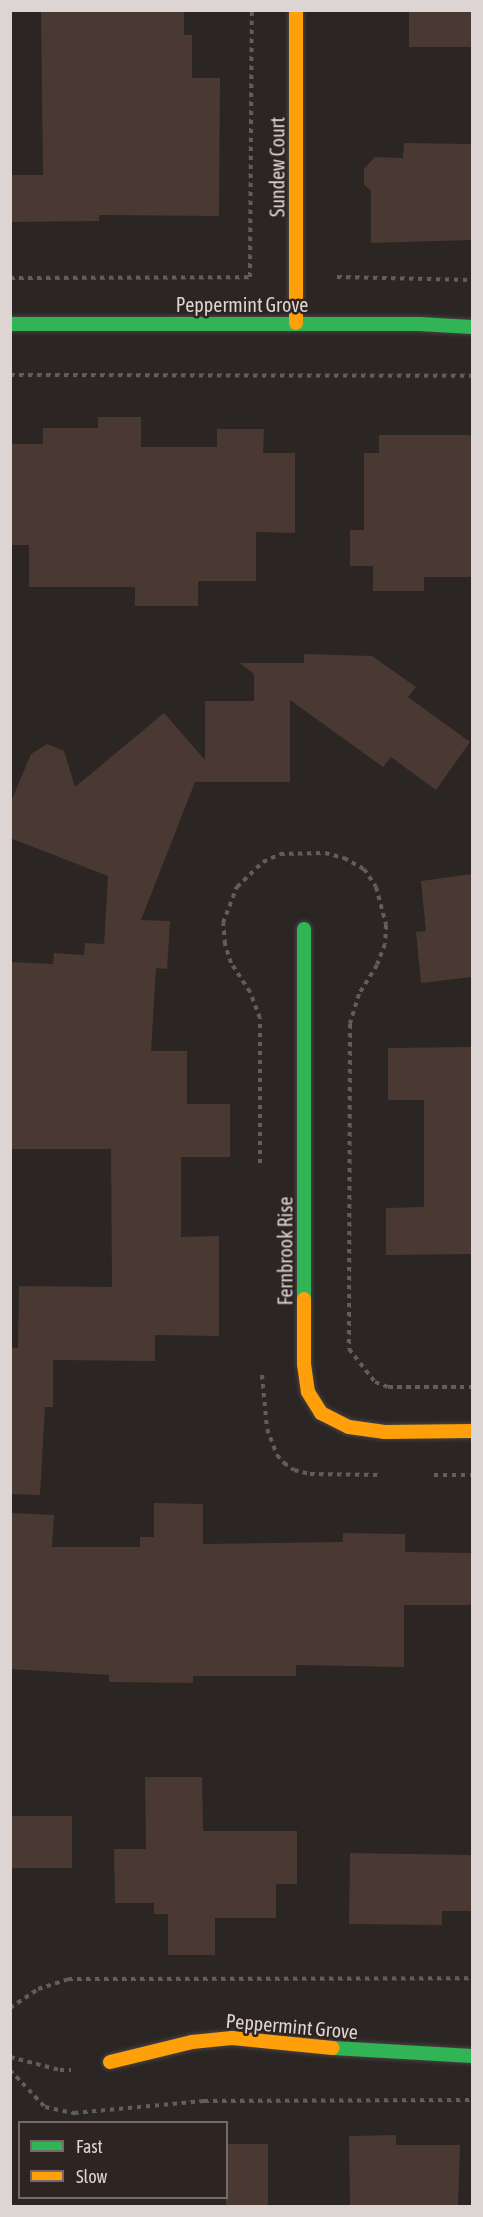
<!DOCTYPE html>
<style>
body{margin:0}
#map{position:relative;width:483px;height:2217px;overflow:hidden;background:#2b2524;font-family:"Asap Condensed",sans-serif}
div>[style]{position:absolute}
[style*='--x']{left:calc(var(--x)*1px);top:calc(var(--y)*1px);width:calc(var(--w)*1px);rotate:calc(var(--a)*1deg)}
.building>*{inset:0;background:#4a3932;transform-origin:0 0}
.path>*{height:4px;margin-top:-2px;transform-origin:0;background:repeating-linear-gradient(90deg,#615d5c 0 4.5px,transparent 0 9px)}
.roads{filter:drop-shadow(0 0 2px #474241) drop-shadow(0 0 2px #474241)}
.fast>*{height:14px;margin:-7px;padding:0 7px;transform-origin:7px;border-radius:7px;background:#30b455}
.slow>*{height:14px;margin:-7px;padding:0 7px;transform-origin:7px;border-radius:7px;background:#ff9f0a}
span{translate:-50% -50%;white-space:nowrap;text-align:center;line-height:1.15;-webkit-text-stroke:5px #2e2421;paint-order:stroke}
.street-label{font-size:20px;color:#dcd5d3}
.frame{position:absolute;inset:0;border:12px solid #dcd5d3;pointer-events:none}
.legend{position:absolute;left:18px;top:2121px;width:210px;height:78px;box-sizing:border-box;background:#2e2421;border:2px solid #746b68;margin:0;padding:8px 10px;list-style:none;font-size:18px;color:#dcd5d3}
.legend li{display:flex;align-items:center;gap:12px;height:30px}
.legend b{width:30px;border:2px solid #746b68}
</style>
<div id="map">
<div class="building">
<i style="clip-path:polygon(41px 10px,184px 10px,184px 35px,192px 35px,192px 78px,220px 78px,219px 216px,99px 215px,99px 221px,10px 222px,10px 175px,43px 175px)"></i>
<i style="left:409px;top:10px;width:63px;height:37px"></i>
<i style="clip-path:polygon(404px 143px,472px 144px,472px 240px,371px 243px,371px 191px,364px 185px,364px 169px,375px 157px,403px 158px)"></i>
<i style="clip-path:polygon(98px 417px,141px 417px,141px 447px,217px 447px,217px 429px,264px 429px,263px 453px,295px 453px,295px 533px,256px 532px,256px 581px,198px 581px,198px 606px,135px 606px,135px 587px,29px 587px,29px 545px,10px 545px,10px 444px,43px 444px,43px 428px,98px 428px)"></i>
<i style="clip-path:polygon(379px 435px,472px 435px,472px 577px,424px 577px,424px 591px,373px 591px,373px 566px,350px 566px,350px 530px,364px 530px,364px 453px,379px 453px)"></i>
<i style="clip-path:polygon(304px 654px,372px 656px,416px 687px,408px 697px,470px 742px,436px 790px,391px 757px,383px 767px,290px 700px,290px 782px,195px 782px,141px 920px,170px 921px,167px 969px,156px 968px,151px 1051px,187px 1051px,187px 1104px,230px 1104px,230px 1157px,181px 1157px,181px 1237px,219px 1236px,219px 1336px,155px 1335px,155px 1361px,53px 1360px,53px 1407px,45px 1407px,40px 1495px,10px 1494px,10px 1348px,18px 1348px,19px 1286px,112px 1287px,111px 1149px,10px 1149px,10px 962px,53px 964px,54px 953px,84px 955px,85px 943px,104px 944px,108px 876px,10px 838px,10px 804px,31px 754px,47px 744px,64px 751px,75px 787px,164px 713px,205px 760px,205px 701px,254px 701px,254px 674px,240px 663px,304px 663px)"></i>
<i style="clip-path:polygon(472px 874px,472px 977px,421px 983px,416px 932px,426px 931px,421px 881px)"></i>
<i style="clip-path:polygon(472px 1047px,472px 1254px,386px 1255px,386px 1208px,424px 1207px,424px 1100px,388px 1100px,388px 1048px)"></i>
<i style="clip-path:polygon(154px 1503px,203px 1504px,203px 1544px,343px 1542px,343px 1533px,405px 1534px,405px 1552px,472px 1553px,472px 1605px,404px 1605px,404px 1667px,296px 1665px,296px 1676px,193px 1676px,193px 1683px,109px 1682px,109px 1675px,10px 1669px,10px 1513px,54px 1515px,52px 1547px,140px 1547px,140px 1537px,154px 1537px)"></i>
<i style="clip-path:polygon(145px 1777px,202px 1777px,203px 1831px,297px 1831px,297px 1884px,276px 1884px,276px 1918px,215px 1918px,215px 1955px,168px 1955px,168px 1914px,154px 1914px,154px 1903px,115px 1903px,114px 1849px,146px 1849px)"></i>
<i style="left:72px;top:1816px;width:52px;height:62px;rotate:90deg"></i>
<i style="clip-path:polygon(350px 1853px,472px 1855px,472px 1911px,442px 1911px,442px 1925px,349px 1924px)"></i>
<i style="clip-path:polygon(396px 2135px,396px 2145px,460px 2145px,458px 2206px,350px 2206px,349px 2136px)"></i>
<i style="left:226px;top:2144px;width:42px;height:62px"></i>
</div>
<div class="path">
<i style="--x:250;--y:277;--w:267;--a:-89.6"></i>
<i style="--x:337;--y:277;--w:135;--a:1.3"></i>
<i style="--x:10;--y:278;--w:243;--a:-0.2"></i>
<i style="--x:10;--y:375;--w:462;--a:0.1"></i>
<i style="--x:260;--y:1163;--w:145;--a:-90"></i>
<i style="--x:260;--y:1018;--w:28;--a:-111"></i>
<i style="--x:250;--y:992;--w:35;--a:-123"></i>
<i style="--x:231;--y:963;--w:20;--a:-108"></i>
<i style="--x:225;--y:944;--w:21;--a:-95"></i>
<i style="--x:223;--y:923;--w:39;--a:-69"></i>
<i style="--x:237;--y:887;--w:36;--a:-44"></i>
<i style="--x:263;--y:862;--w:19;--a:-25"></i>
<i style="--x:280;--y:854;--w:45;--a:-1.3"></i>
<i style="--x:325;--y:853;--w:20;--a:15"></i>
<i style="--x:344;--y:858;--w:23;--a:29"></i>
<i style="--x:364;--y:869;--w:22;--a:56"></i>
<i style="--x:376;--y:887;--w:39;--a:75"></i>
<i style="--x:386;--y:925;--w:19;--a:93"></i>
<i style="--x:385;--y:944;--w:22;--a:111"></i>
<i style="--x:377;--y:965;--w:34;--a:122"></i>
<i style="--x:359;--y:994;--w:31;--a:107"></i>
<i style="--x:350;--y:1024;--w:325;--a:90.2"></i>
<i style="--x:349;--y:1349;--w:42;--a:51.8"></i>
<i style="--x:375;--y:1382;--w:14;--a:21"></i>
<i style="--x:388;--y:1387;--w:84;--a:0"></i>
<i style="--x:262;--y:1375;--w:54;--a:84.7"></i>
<i style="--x:267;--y:1429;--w:28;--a:69"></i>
<i style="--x:277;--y:1455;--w:11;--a:49"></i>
<i style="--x:284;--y:1463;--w:12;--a:35"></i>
<i style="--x:294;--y:1470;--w:16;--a:14"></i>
<i style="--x:310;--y:1474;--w:69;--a:0.8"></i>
<i style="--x:434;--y:1475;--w:38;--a:0"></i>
<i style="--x:10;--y:2008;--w:34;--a:-34"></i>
<i style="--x:38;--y:1989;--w:32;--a:-18"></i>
<i style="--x:68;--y:1979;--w:404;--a:-0.1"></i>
<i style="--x:10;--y:2057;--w:52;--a:14.6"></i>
<i style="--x:60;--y:2070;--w:11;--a:0"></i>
<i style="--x:10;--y:2070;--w:51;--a:46.6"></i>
<i style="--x:45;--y:2107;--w:30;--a:12"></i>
<i style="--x:74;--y:2113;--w:131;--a:-5.3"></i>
<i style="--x:204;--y:2101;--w:268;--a:-0.2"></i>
</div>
<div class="roads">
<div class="fast">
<i style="--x:10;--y:324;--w:409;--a:0"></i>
<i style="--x:419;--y:324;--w:53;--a:3.2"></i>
<i style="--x:304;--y:929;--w:370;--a:90"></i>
<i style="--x:333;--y:2048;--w:139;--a:3.3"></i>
</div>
<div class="slow">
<i style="--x:296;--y:10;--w:313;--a:90"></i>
<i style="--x:304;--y:1299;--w:65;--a:90"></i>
<i style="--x:304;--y:1364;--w:28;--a:82"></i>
<i style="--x:308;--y:1392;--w:25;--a:58"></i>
<i style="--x:321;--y:1413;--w:31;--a:27"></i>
<i style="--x:349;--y:1427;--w:36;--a:8"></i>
<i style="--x:385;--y:1432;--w:87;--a:-0.7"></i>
<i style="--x:110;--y:2062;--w:84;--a:-13.7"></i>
<i style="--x:192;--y:2042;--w:40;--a:-5.7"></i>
<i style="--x:232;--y:2038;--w:101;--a:5.7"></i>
</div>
</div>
<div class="street-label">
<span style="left:277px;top:167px;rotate:-90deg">Sundew Court</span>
<span style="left:242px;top:304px">Peppermint Grove</span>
<span style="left:285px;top:1251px;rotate:-90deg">Fernbrook Rise</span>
<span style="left:292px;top:2026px;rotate:5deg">Peppermint Grove</span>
</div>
<div class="frame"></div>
<ul class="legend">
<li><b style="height:8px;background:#30b455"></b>Fast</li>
<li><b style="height:8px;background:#ff9f0a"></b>Slow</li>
</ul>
</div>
